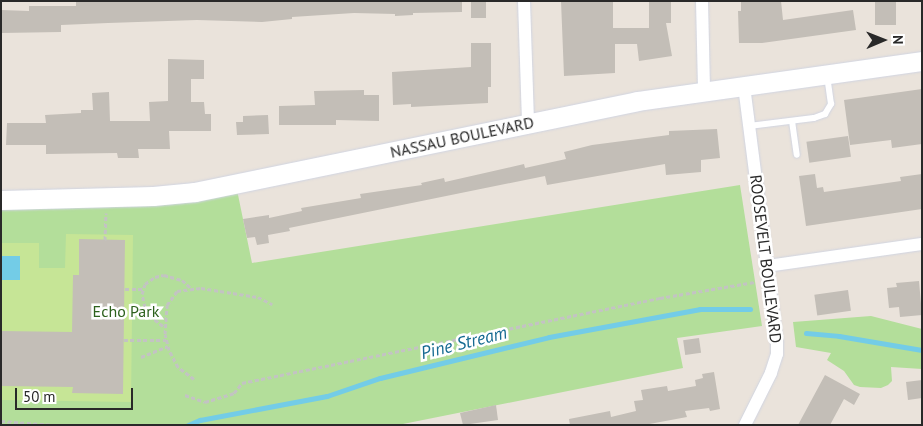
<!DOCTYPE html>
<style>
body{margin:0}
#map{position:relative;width:923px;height:426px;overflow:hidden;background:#eae3db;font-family:"PT Sans",sans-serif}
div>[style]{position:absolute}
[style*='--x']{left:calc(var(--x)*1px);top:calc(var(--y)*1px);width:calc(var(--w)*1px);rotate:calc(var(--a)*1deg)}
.green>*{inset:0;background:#b3de9a}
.pitch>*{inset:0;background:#c6e596}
.water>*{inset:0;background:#73cce7;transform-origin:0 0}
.stream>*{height:5px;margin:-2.5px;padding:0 2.5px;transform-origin:2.5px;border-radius:2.5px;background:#73cce7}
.building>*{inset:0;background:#c3beb7;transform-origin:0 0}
.path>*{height:3px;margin-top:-1.5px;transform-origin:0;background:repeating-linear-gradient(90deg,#c3c3c3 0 4px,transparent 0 6.5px)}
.roads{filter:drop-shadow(0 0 1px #d0d4e1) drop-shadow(0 0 1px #d0d4e1)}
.lane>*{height:6px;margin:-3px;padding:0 3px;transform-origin:3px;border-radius:3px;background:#fff}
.street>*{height:12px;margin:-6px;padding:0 6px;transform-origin:6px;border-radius:6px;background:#fff}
.secondary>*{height:19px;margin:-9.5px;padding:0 9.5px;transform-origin:9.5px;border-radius:9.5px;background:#fff}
span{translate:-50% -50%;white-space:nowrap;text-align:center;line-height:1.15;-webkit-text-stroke:5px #fff;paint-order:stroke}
.street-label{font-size:16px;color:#292929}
.park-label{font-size:16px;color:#2d611d}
.water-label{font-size:18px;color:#156a91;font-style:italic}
.frame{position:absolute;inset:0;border:2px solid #292929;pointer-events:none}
.north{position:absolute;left:858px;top:15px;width:50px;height:50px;-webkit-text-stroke:4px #fff;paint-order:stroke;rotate:89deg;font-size:14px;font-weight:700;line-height:20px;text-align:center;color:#292929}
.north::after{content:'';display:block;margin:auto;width:18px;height:22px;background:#292929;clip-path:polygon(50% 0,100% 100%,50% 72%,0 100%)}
.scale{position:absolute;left:15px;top:388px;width:118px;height:22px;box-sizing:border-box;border:2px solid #292929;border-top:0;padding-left:6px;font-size:15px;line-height:18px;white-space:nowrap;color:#292929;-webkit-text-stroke:4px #fff;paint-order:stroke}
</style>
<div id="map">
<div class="green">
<i style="clip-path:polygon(236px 185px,252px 263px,740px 185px,762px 326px,677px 338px,683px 368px,398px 425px,1px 425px,1px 200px)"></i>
<i style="clip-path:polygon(871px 316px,922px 329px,922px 369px,891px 367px,892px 381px,888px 385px,881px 388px,860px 387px,854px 385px,844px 371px,827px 360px,831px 353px,796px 347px,793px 322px)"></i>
</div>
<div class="pitch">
<i style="clip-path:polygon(66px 234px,133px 235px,131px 402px,1px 400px,1px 243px,39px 243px,39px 268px,65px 268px)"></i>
</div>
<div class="water">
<i style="left:1px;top:256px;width:19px;height:24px"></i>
</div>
<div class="stream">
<i style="--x:806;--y:333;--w:33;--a:5"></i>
<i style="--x:839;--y:336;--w:84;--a:9.6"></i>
<i style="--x:188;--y:425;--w:13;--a:-23"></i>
<i style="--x:200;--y:420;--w:129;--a:-10.7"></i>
<i style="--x:327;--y:396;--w:56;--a:-18.8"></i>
<i style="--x:380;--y:378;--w:174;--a:-13.6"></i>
<i style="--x:549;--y:337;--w:154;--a:-10.5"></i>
<i style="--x:700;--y:309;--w:50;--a:0"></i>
</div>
<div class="building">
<i style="clip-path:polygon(76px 1px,462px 1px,462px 12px,413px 13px,413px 15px,395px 16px,395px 14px,354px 13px,292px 17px,292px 19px,262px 22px,197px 20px,108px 23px,61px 25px,61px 32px,1px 33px,1px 10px,29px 11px,29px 6px,76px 6px)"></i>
<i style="left:471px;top:1px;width:15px;height:17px"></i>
<i style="clip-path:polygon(561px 1px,613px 1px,613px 28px,649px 28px,649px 1px,671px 1px,671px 23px,666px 23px,672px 56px,639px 61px,637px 44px,615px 44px,615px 73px,564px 76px)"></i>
<i style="clip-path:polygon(741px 1px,781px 1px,783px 20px,853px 10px,856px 30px,762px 43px,739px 43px,738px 11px,741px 11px)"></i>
<i style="left:875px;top:1px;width:21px;height:24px"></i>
<i style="clip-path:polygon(471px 43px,491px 43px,491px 87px,488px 87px,488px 103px,411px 107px,411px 104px,393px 105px,392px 72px,471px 67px)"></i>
<i style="clip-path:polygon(168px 59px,204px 60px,204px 79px,191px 79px,191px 102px,204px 102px,205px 114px,211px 114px,211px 131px,169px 131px,170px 149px,138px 149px,139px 158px,118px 158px,117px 153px,46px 154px,46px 145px,6px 145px,7px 123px,46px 123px,45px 115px,81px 113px,81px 110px,93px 110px,92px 93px,109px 92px,110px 121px,150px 121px,149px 102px,168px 101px)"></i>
<i style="clip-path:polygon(922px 89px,922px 144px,892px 148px,891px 140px,850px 145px,844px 100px)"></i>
<i style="clip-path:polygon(364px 90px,364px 95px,379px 95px,379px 121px,336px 120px,336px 125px,279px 125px,279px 106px,315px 105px,314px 91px)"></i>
<i style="clip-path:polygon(268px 115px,269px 134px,237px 135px,236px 122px,243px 122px,243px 116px)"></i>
<i style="clip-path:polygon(717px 129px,720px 158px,701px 160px,701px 172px,666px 175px,665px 164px,547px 185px,545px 176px,289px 228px,290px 231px,268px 235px,269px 243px,257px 245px,255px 237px,247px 238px,243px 219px,269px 215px,269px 218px,302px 211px,301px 208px,361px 198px,360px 194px,422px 185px,421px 183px,444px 178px,445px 182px,524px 164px,525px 168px,566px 159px,564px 152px,592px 145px,669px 135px,669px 131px)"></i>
<i style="left:848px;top:136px;width:21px;height:42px;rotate:82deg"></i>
<i style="clip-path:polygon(815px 174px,817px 188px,823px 187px,824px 192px,901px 181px,900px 177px,922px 174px,922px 209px,806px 226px,799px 176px)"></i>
<i style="clip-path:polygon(79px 239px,125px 240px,123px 394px,72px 393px,73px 387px,1px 386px,1px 331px,72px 332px,73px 275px,79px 275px)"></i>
<i style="clip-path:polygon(919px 281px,922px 315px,900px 317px,899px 307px,889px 308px,887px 288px,897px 287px,896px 283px)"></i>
<i style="left:848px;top:290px;width:21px;height:34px;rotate:82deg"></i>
<i style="left:699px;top:338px;width:15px;height:16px;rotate:82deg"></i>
<i style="clip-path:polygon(714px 372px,720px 409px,710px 411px,709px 408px,685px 411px,687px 417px,644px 425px,570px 425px,569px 419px,610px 411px,611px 417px,636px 411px,634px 401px,643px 400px,641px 390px,667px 386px,668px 391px,696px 386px,695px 380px,703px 378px,702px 374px)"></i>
<i style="clip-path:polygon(825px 375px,860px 394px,854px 405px,844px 399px,830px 425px,798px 425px)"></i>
<i style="clip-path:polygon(922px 380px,922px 398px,908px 400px,906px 382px)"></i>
<i style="clip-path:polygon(496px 405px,498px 420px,463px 425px,460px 413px)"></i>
</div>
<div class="path">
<i style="--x:105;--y:240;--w:27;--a:-88"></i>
<i style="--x:125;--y:289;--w:18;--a:0"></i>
<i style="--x:163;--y:326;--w:18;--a:-142"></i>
<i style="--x:149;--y:315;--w:9;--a:-117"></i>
<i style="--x:145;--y:307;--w:13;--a:-103"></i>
<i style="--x:142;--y:294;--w:10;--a:-73"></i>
<i style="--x:145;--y:284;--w:12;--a:-35"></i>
<i style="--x:155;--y:277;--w:9;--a:-13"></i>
<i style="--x:164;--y:275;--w:19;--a:16"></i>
<i style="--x:182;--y:280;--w:12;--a:42"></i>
<i style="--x:124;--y:340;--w:42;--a:0"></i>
<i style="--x:141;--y:357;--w:29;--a:-22"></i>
<i style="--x:194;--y:379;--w:20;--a:-143"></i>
<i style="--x:178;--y:367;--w:19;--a:-118"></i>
<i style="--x:169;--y:350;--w:16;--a:-104"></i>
<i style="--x:165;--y:334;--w:29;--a:-86"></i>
<i style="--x:167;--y:305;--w:17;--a:-54"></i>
<i style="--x:177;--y:291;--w:24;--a:-7"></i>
<i style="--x:201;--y:288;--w:58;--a:9"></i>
<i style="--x:258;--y:297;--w:16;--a:27"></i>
<i style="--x:185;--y:395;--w:21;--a:19"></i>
<i style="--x:205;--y:402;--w:30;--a:-17"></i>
<i style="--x:234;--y:393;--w:13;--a:-51"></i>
<i style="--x:242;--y:383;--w:427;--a:-11.5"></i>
<i style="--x:660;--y:298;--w:96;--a:-9.6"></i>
<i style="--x:1;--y:421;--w:53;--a:4.3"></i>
</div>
<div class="roads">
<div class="lane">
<i style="--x:792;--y:121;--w:34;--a:82"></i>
<i style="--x:749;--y:126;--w:65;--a:-7"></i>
<i style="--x:814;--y:118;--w:12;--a:-20"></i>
<i style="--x:825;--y:114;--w:12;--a:-59"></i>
<i style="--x:831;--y:104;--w:28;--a:-98"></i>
</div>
<div class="street">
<i style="--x:524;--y:1;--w:122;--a:88.1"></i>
<i style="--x:702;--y:1;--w:90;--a:88.7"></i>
<i style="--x:744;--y:86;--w:258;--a:82.7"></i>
<i style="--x:777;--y:342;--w:12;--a:90"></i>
<i style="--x:777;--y:354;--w:20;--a:108"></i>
<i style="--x:771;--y:373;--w:58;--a:116.6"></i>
<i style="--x:767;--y:266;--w:157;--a:-8.1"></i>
</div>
<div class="secondary">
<i style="--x:1;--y:200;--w:152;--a:-1.5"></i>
<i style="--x:153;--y:196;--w:42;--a:-5.4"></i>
<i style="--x:195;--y:192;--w:451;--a:-11.6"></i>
<i style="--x:637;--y:101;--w:288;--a:-8"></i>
</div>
</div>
<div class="street-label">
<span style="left:462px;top:137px;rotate:-12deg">NASSAU BOULEVARD</span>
<span style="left:766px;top:259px;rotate:83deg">ROOSEVELT BOULEVARD</span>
</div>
<div class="park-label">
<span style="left:126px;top:311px">Echo Park</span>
</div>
<div class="water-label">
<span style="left:464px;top:343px;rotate:-14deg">Pine Stream</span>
</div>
<div class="frame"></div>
<div class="north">N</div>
<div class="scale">50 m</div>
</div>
